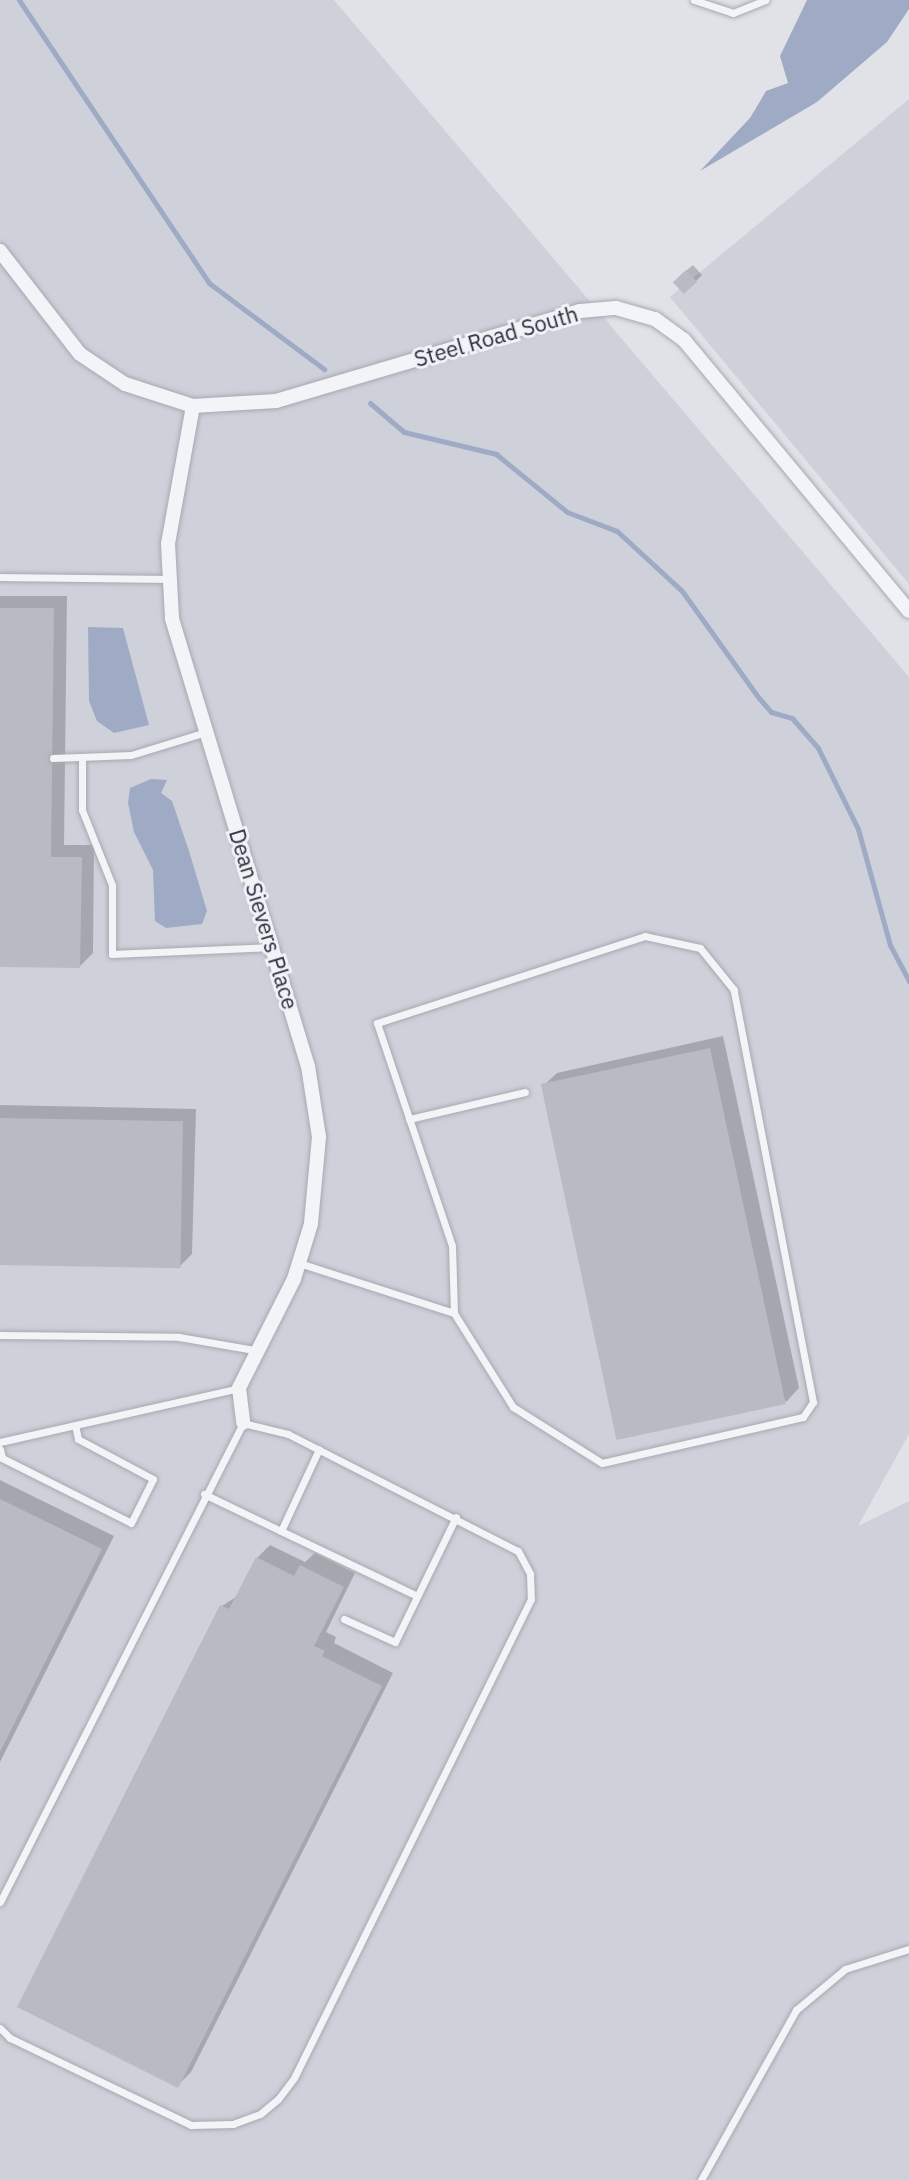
<!DOCTYPE html>
<style>
body{margin:0}
#map{position:relative;width:909px;height:2180px;overflow:hidden;background:#e1e2e8;font-family:"IBM Plex Sans",sans-serif}
div>[style]{position:absolute}
[style*='--x']{left:calc(var(--x)*1px);top:calc(var(--y)*1px);width:calc(var(--w)*1px);rotate:calc(var(--a)*1deg)}
.built>*{inset:0;background:#cfd1da}
.water>*{inset:0;background:#9faac5}
.shadow>*{inset:0;background:#0003}
.stream>*{height:5px;margin:-2.5px;padding:0 2.5px;transform-origin:2.5px;border-radius:2.5px;background:#9faac5}
.building>*{inset:0;background:#b9bbc4;transform-origin:0 0}
.roads{filter:drop-shadow(0 0 2px #a7a8b2) drop-shadow(0 0 2px #a7a8b2)}
.lane>*{height:7px;margin:-3.5px;padding:0 3.5px;transform-origin:3.5px;border-radius:3.5px;background:#f3f4f7}
.street>*{height:14px;margin:-7px;padding:0 7px;transform-origin:7px;border-radius:7px;background:#f3f4f7}
span{translate:-50% -50%;white-space:nowrap;text-align:center;line-height:1.15;-webkit-text-stroke:6px #f0f2f6;paint-order:stroke}
.street-label{font-size:22px;color:#2b2e3e}
</style>
<div id="map">
<div class="built">
<i style="clip-path:polygon(0 0,334px 0,909px 677px,909px 1434px,858px 1526px,909px 1501px,909px 2180px,0 2180px)"></i>
<i style="clip-path:polygon(909px 99px,909px 584px,670px 297px)"></i>
</div>
<div class="water">
<i style="clip-path:polygon(807px 0,909px 0,909px 9px,887px 42px,817px 102px,700px 171px,750px 118px,766px 91px,788px 83px,780px 56px)"></i>
<i style="clip-path:polygon(88px 627px,123px 628px,149px 725px,114px 733px,97px 721px,89px 701px)"></i>
<i style="clip-path:polygon(151px 779px,167px 780px,161px 793px,172px 801px,189px 851px,207px 911px,202px 924px,166px 928px,155px 921px,153px 870px,134px 832px,128px 803px,130px 788px)"></i>
</div>
<div class="shadow">
<i style="clip-path:polygon(693px 265px,702px 275px,696px 281px,680px 276px)"></i>
<i style="clip-path:polygon(0 596px,67px 596px,64px 845px,94px 845px,93px 953px,80px 966px,0 965px)"></i>
<i style="clip-path:polygon(723px 1036px,799px 1388px,786px 1402px,543px 1086px,557px 1073px)"></i>
<i style="clip-path:polygon(0 1105px,196px 1109px,192px 1254px,179px 1267px,0 1263px)"></i>
<i style="clip-path:polygon(0 1480px,114px 1536px,0 1762px)"></i>
<i style="clip-path:polygon(270px 1545px,305px 1562px,315px 1553px,355px 1573px,326px 1632px,336px 1637px,334px 1643px,393px 1673px,191px 2072px,178px 2085px,222px 1606px,239px 1595px,257px 1558px)"></i>
</div>
<div class="stream">
<i style="--x:19;--y:0;--w:341;--a:56.1"></i>
<i style="--x:209;--y:283;--w:144;--a:36.8"></i>
<i style="--x:370;--y:403;--w:45;--a:40.5"></i>
<i style="--x:404;--y:432;--w:95;--a:13.4"></i>
<i style="--x:496;--y:454;--w:92;--a:39.2"></i>
<i style="--x:567;--y:512;--w:53;--a:20.8"></i>
<i style="--x:617;--y:531;--w:88;--a:42.7"></i>
<i style="--x:682;--y:591;--w:132;--a:54.3"></i>
<i style="--x:759;--y:698;--w:18;--a:49"></i>
<i style="--x:771;--y:712;--w:22;--a:16"></i>
<i style="--x:792;--y:718;--w:40;--a:49"></i>
<i style="--x:818;--y:748;--w:90;--a:63.7"></i>
<i style="--x:858;--y:829;--w:120;--a:74.6"></i>
<i style="--x:890;--y:945;--w:41;--a:62.2"></i>
</div>
<div class="building">
<i style="left:686px;top:270px;width:16px;height:18px;rotate:47deg"></i>
<i style="clip-path:polygon(0 608px,54px 608px,51px 857px,82px 857px,80px 968px,0 967px)"></i>
<i style="left:710px;top:1048px;width:364px;height:173px;rotate:78deg"></i>
<i style="left:0;top:1118px;width:183px;height:147px;rotate:1deg"></i>
<i style="clip-path:polygon(0 1499px,102px 1549px,0 1752px)"></i>
<i style="clip-path:polygon(256px 1557px,294px 1576px,300px 1565px,344px 1587px,314px 1646px,325px 1651px,322px 1656px,382px 1686px,178px 2088px,17px 2007px,220px 1605px,229px 1609px)"></i>
</div>
<div class="roads">
<div class="lane">
<i style="--x:694;--y:0;--w:41;--a:18.4"></i>
<i style="--x:733;--y:13;--w:35;--a:-22"></i>
<i style="--x:0;--y:577;--w:168;--a:0.7"></i>
<i style="--x:53;--y:758;--w:78;--a:-2.2"></i>
<i style="--x:131;--y:755;--w:78;--a:-17"></i>
<i style="--x:82;--y:759;--w:51;--a:90"></i>
<i style="--x:82;--y:810;--w:81;--a:68.2"></i>
<i style="--x:112;--y:885;--w:69;--a:90"></i>
<i style="--x:112;--y:954;--w:161;--a:-2.5"></i>
<i style="--x:409;--y:1119;--w:119;--a:-13.1"></i>
<i style="--x:299;--y:1263;--w:163;--a:17.9"></i>
<i style="--x:454;--y:1313;--w:111;--a:57.9"></i>
<i style="--x:513;--y:1407;--w:105;--a:32.2"></i>
<i style="--x:602;--y:1463;--w:206;--a:-12.9"></i>
<i style="--x:803;--y:1417;--w:18;--a:-56"></i>
<i style="--x:813;--y:1402;--w:420;--a:-100.9"></i>
<i style="--x:734;--y:990;--w:54;--a:-129"></i>
<i style="--x:700;--y:948;--w:56;--a:-167.7"></i>
<i style="--x:645;--y:936;--w:282;--a:162"></i>
<i style="--x:377;--y:1023;--w:235;--a:71.4"></i>
<i style="--x:452;--y:1246;--w:67;--a:88.3"></i>
<i style="--x:0;--y:1335;--w:179;--a:0.6"></i>
<i style="--x:179;--y:1337;--w:76;--a:9.8"></i>
<i style="--x:0;--y:1442;--w:245;--a:-12.7"></i>
<i style="--x:0;--y:1449;--w:9;--a:77"></i>
<i style="--x:2;--y:1458;--w:144;--a:26.7"></i>
<i style="--x:131;--y:1523;--w:49;--a:-63.4"></i>
<i style="--x:153;--y:1479;--w:85;--a:-151.9"></i>
<i style="--x:78;--y:1439;--w:14;--a:-102"></i>
<i style="--x:204;--y:1494;--w:85;--a:25.7"></i>
<i style="--x:281;--y:1531;--w:90;--a:-65.1"></i>
<i style="--x:281;--y:1531;--w:151;--a:25.5"></i>
<i style="--x:344;--y:1619;--w:56;--a:24.3"></i>
<i style="--x:395;--y:1642;--w:139;--a:-64"></i>
<i style="--x:0;--y:1902;--w:537;--a:-63.1"></i>
<i style="--x:243;--y:1423;--w:46;--a:13.7"></i>
<i style="--x:288;--y:1434;--w:258;--a:27"></i>
<i style="--x:518;--y:1551;--w:26;--a:62"></i>
<i style="--x:530;--y:1574;--w:25;--a:88"></i>
<i style="--x:531;--y:1599;--w:534;--a:116.33"></i>
<i style="--x:294;--y:2078;--w:26;--a:127"></i>
<i style="--x:278;--y:2099;--w:23;--a:140"></i>
<i style="--x:260;--y:2114;--w:29;--a:160"></i>
<i style="--x:233;--y:2124;--w:42;--a:178.6"></i>
<i style="--x:191;--y:2125;--w:201;--a:-154.3"></i>
<i style="--x:10;--y:2038;--w:14;--a:-135"></i>
<i style="--x:701;--y:2180;--w:195;--a:-60.8"></i>
<i style="--x:796;--y:2010;--w:64;--a:-39.9"></i>
<i style="--x:845;--y:1969;--w:67;--a:-17.4"></i>
</div>
<div class="street">
<i style="--x:0;--y:251;--w:130;--a:52.2"></i>
<i style="--x:80;--y:354;--w:54;--a:33.7"></i>
<i style="--x:125;--y:384;--w:71;--a:17.9"></i>
<i style="--x:193;--y:406;--w:83;--a:-3.4"></i>
<i style="--x:276;--y:401;--w:317;--a:-16.5"></i>
<i style="--x:580;--y:311;--w:36;--a:-5"></i>
<i style="--x:616;--y:308;--w:41;--a:15.8"></i>
<i style="--x:655;--y:319;--w:36;--a:36"></i>
<i style="--x:684;--y:340;--w:352;--a:50.3"></i>
<i style="--x:193;--y:406;--w:140;--a:100.3"></i>
<i style="--x:168;--y:544;--w:75;--a:86.9"></i>
<i style="--x:172;--y:619;--w:467;--a:73.1"></i>
<i style="--x:308;--y:1066;--w:72;--a:81.2"></i>
<i style="--x:319;--y:1137;--w:87;--a:95.3"></i>
<i style="--x:311;--y:1224;--w:58;--a:107.2"></i>
<i style="--x:294;--y:1279;--w:122;--a:116.8"></i>
<i style="--x:239;--y:1388;--w:35;--a:83"></i>
</div>
</div>
<div class="street-label">
<span style="left:496px;top:336px;rotate:-16deg">Steel Road South</span>
<span style="left:264px;top:919px;rotate:73deg">Dean Sievers Place</span>
</div>
</div>
